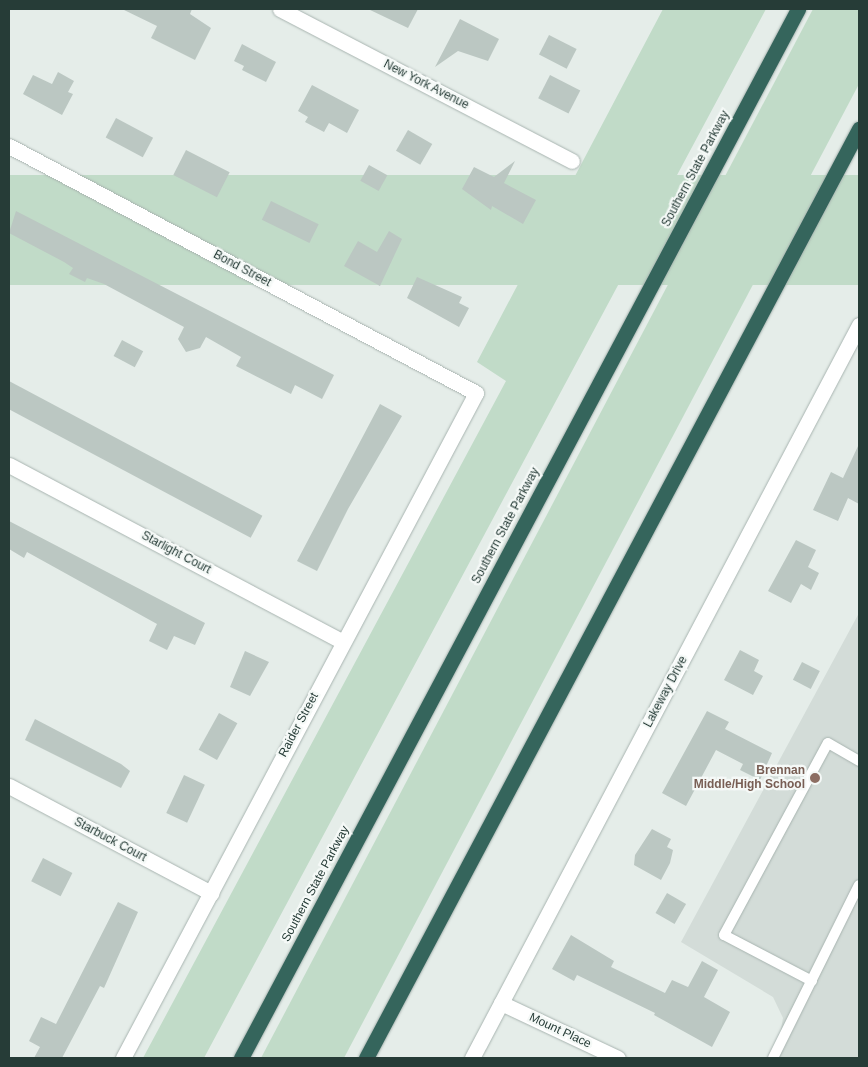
<!DOCTYPE html>
<style>
body{margin:0}
#map{position:relative;width:868px;height:1067px;overflow:hidden;background:#e5ede9;font-family:Helvetica,sans-serif}
div>[style]{position:absolute}
[style*='--x']{left:calc(var(--x)*1px);top:calc(var(--y)*1px);width:calc(var(--w)*1px);rotate:calc(var(--a)*1deg)}
.built>*{inset:0;background:#d3dcd8}
.green>*{inset:0;background:#c1dbc8;transform-origin:0 0}
.building>*{inset:0;background:#bbc7c2;transform-origin:0 0}
.roads{filter:drop-shadow(0 0 1px #a8b4b0) drop-shadow(0 0 1px #a8b4b0)}
.service>*{height:10px;margin:-5px;padding:0 5px;transform-origin:5px;border-radius:5px;background:#fff}
.minor>*{height:15px;margin:-7.5px;padding:0 7.5px;transform-origin:7.5px;border-radius:7.5px;background:#fff}
.motorway>*{height:15px;margin:-7.5px;padding:0 7.5px;transform-origin:7.5px;border-radius:7.5px;background:#35655c}
.dots>*{width:14px;height:14px;translate:-50% -50%;box-sizing:border-box;border:2px solid #f5f9f7;border-radius:50%}
span{translate:-50% -50%;white-space:nowrap;text-align:center;line-height:1.15;-webkit-text-stroke:4.5px #f5f9f7;paint-order:stroke}
.street-label{font-size:12px;color:#263c37}
.education-label{font-size:12px;color:#785e54;font-weight:700}
.right{translate:-100% -50%;text-align:right}
.frame{position:absolute;inset:0;border:10px solid #263c37;pointer-events:none}
</style>
<div id="map">
<div class="built">
<i style="clip-path:polygon(859px 613px,859px 1058px,776px 1058px,783px 1018px,773px 997px,681px 942px)"></i>
</div>
<div class="green">
<i style="clip-path:polygon(663px 9px,766px 9px,204px 1058px,143px 1058px,506px 381px,477px 362px)"></i>
<i style="clip-path:polygon(813px 9px,859px 9px,859px 84px,344px 1058px,261px 1058px)"></i>
<i style="left:859px;top:175px;width:110px;height:998px;rotate:90deg"></i>
</div>
<div class="building">
<i style="clip-path:polygon(122px 9px,192px 9px,190px 14px,211px 28px,195px 60px,151px 38px,157px 26px)"></i>
<i style="clip-path:polygon(368px 9px,418px 9px,408px 28px)"></i>
<i style="clip-path:polygon(460px 19px,499px 39px,488px 61px,458px 51px,435px 67px)"></i>
<i style="left:549px;top:35px;width:31px;height:22px;rotate:27deg"></i>
<i style="clip-path:polygon(242px 44px,276px 62px,266px 82px,242px 70px,244px 66px,234px 61px)"></i>
<i style="clip-path:polygon(58px 72px,74px 81px,68px 92px,73px 94px,62px 115px,23px 94px,33px 75px,52px 84px)"></i>
<i style="left:550px;top:75px;width:34px;height:26px;rotate:27deg"></i>
<i style="clip-path:polygon(312px 85px,359px 110px,347px 133px,329px 123px,324px 132px,305px 122px,308px 117px,298px 111px)"></i>
<i style="left:116px;top:118px;width:42px;height:22px;rotate:28deg"></i>
<i style="left:408px;top:130px;width:28px;height:24px;rotate:30deg"></i>
<i style="left:186px;top:150px;width:49px;height:28px;rotate:27deg"></i>
<i style="clip-path:polygon(515px 161px,504px 183px,536px 200px,523px 224px,492px 206px,491px 210px,462px 189px,474px 167px,494px 177px)"></i>
<i style="left:369px;top:165px;width:21px;height:18px;rotate:29deg"></i>
<i style="left:271px;top:201px;width:53px;height:21px;rotate:26deg"></i>
<i style="clip-path:polygon(16px 211px,334px 375px,322px 399px,295px 385px,291px 394px,236px 366px,241px 357px,206px 337px,200px 348px,186px 352px,178px 339px,184px 327px,104px 284px,87px 278px,85px 282px,69px 274px,73px 268px,64px 262px,9px 233px)"></i>
<i style="clip-path:polygon(389px 231px,402px 239px,380px 286px,344px 266px,358px 241px,377px 252px)"></i>
<i style="clip-path:polygon(417px 277px,462px 297px,459px 303px,469px 308px,459px 327px,407px 298px)"></i>
<i style="left:122px;top:340px;width:24px;height:18px;rotate:28deg"></i>
<i style="left:9px;top:381px;width:287px;height:25px;rotate:28deg"></i>
<i style="clip-path:polygon(380px 404px,402px 416px,348px 509px,317px 571px,297px 561px)"></i>
<i style="clip-path:polygon(859px 444px,859px 504px,848px 498px,838px 521px,813px 510px,831px 472px,843px 478px)"></i>
<i style="clip-path:polygon(9px 521px,205px 623px,195px 645px,174px 636px,167px 650px,149px 641px,157px 624px,27px 552px,24px 558px,9px 549px)"></i>
<i style="clip-path:polygon(796px 540px,816px 550px,808px 567px,819px 573px,811px 590px,801px 584px,791px 603px,768px 591px)"></i>
<i style="clip-path:polygon(740px 650px,759px 660px,754px 671px,763px 676px,753px 695px,724px 680px)"></i>
<i style="clip-path:polygon(245px 651px,269px 662px,250px 696px,230px 687px)"></i>
<i style="left:802px;top:662px;width:20px;height:20px;rotate:27deg"></i>
<i style="clip-path:polygon(707px 711px,729px 722px,725px 729px,772px 753px,760px 780px,740px 770px,743px 764px,716px 750px,686px 806px,662px 793px)"></i>
<i style="left:219px;top:713px;width:21px;height:42px;rotate:29deg"></i>
<i style="clip-path:polygon(35px 719px,121px 764px,130px 771px,121px 788px,25px 740px)"></i>
<i style="left:184px;top:775px;width:23px;height:42px;rotate:25deg"></i>
<i style="clip-path:polygon(652px 829px,671px 839px,667px 847px,673px 850px,670px 863px,661px 880px,634px 865px,635px 855px)"></i>
<i style="left:43px;top:858px;width:33px;height:26px;rotate:27deg"></i>
<i style="left:667px;top:893px;width:22px;height:23px;rotate:30deg"></i>
<i style="clip-path:polygon(118px 902px,138px 912px,104px 988px,100px 986px,62px 1058px,34px 1058px,40px 1047px,29px 1041px,41px 1017px,56px 1024px)"></i>
<i style="clip-path:polygon(571px 935px,614px 961px,611px 967px,665px 993px,672px 980px,688px 987px,702px 961px,718px 970px,704px 997px,730px 1012px,712px 1047px,654px 1015px,655px 1013px,577px 975px,574px 981px,552px 969px)"></i>
</div>
<div class="roads">
<div class="service">
<i style="--x:812;--y:981;--w:99;--a:-152.4"></i>
<i style="--x:724;--y:935;--w:218;--a:-61.6"></i>
<i style="--x:828;--y:743;--w:36;--a:30"></i>
<i style="--x:773;--y:1058;--w:193;--a:-63.6"></i>
</div>
<div class="minor">
<i style="--x:280;--y:9;--w:329;--a:27.5"></i>
<i style="--x:9;--y:146;--w:528;--a:27.87"></i>
<i style="--x:476;--y:393;--w:753;--a:117.96"></i>
<i style="--x:9;--y:465;--w:378;--a:27.9"></i>
<i style="--x:9;--y:786;--w:229;--a:27.9"></i>
<i style="--x:501;--y:1003;--w:129;--a:25.2"></i>
<i style="--x:472;--y:1058;--w:829;--a:-62.17"></i>
</div>
<div class="motorway">
<i style="--x:241;--y:1058;--w:1188;--a:-62.03"></i>
<i style="--x:366;--y:1058;--w:1052;--a:-62.05"></i>
</div>
</div>
<div class="dots">
<i style="left:815px;top:778px;background:#8d6e63"></i>
</div>
<div class="street-label">
<span style="left:426px;top:85px;rotate:27deg">New York Avenue</span>
<span style="left:696px;top:169px;rotate:-62deg">Southern State Parkway</span>
<span style="left:242px;top:269px;rotate:28deg">Bond Street</span>
<span style="left:506px;top:526px;rotate:-62deg">Southern State Parkway</span>
<span style="left:176px;top:553px;rotate:28deg">Starlight Court</span>
<span style="left:666px;top:692px;rotate:-62deg">Lakeway Drive</span>
<span style="left:299px;top:725px;rotate:-62deg">Raider Street</span>
<span style="left:110px;top:840px;rotate:28deg">Starbuck Court</span>
<span style="left:316px;top:884px;rotate:-62deg">Southern State Parkway</span>
<span style="left:560px;top:1031px;rotate:25deg">Mount Place</span>
</div>
<div class="education-label">
<span class="right" style="left:805px;top:778px">Brennan<br>Middle/High School</span>
</div>
<div class="frame"></div>
</div>
